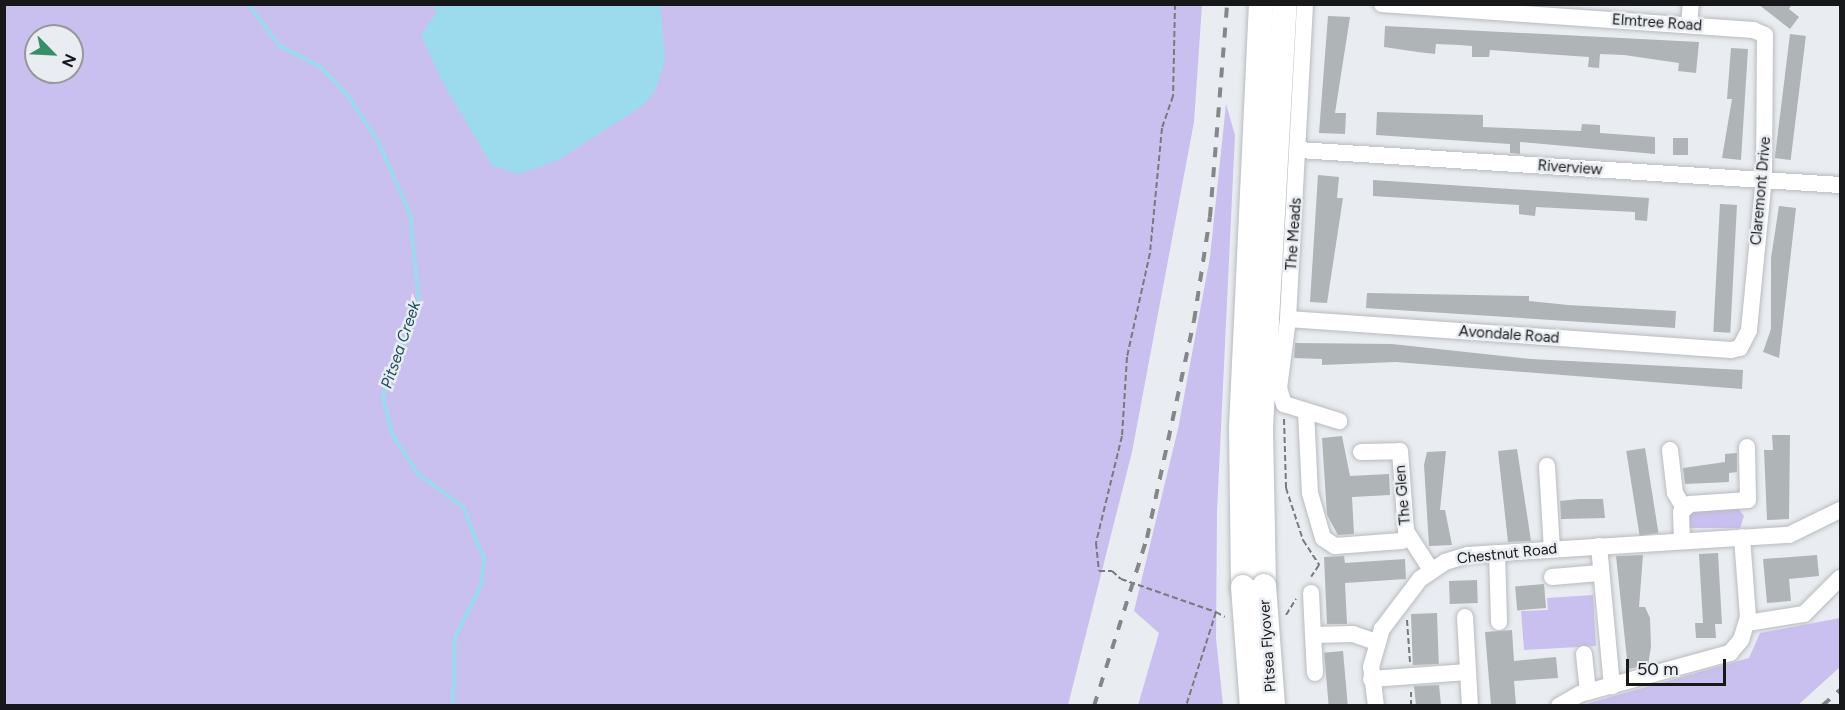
<!DOCTYPE html>
<style>
body{margin:0}
#map{position:relative;width:1845px;height:710px;overflow:hidden;background:#e9ecf0;font-family:Figtree,sans-serif}
div>[style]{position:absolute}
[style*='--x']{left:calc(var(--x)*1px);top:calc(var(--y)*1px);width:calc(var(--w)*1px);rotate:calc(var(--a)*1deg)}
.green>*{inset:0;background:#c9c0f0}
.water>*{inset:0;background:#9cdbed}
.stream>*{height:4px;margin:-2px;padding:0 2px;transform-origin:2px;border-radius:2px;background:#9cdbed}
.building>*{inset:0;background:#afb4b7;transform-origin:0 0}
.path>*{height:2px;margin-top:-1px;transform-origin:0;background:repeating-linear-gradient(90deg,#787a7d 0 6px,transparent 0 9px)}
.roads{filter:drop-shadow(0 0 2px #b8bbbf) drop-shadow(0 0 2px #b8bbbf)}
.minor>*{height:16px;margin:-8px;padding:0 8px;transform-origin:8px;border-radius:8px;background:#fff}
.highway>*{height:24px;margin:-12px;padding:0 12px;transform-origin:12px;border-radius:12px;background:#fff}
.rail>*{height:4px;margin-top:-2px;transform-origin:0;background:repeating-linear-gradient(90deg,#848689 0 10px,transparent 0 20px)}
.bridges{filter:drop-shadow(0 0 2px #b8bbbf) drop-shadow(0 0 2px #b8bbbf)}
.highway-bridge>*{height:24px;margin:-12px;padding:0 12px;transform-origin:12px;border-radius:12px;background:#fff}
span{translate:-50% -50%;white-space:nowrap;text-align:center;line-height:1.15;-webkit-text-stroke:5px #e9ecf0;paint-order:stroke}
.street-label{font-size:15px;color:#17181a}
.water-label{font-size:16px;color:#184d5a;font-style:italic}
.frame{position:absolute;inset:0;border:6px solid #17181a;pointer-events:none}
.north{position:absolute;left:24px;top:24px;width:60px;height:60px;box-sizing:border-box;background:#e9ecf0;border:2px solid #95979a;border-radius:50%;rotate:114deg;font-size:16px;font-weight:700;line-height:24px;text-align:center;color:#17181a}
.north::after{content:'';display:block;margin:auto;width:21px;height:27px;background:#339067;clip-path:polygon(50% 0,100% 100%,50% 72%,0 100%)}
.scale{position:absolute;left:1626px;top:659px;width:100px;height:27px;box-sizing:border-box;border:3px solid #17181a;border-top:0;padding-left:8px;font-size:18px;line-height:21px;white-space:nowrap;color:#17181a;-webkit-text-stroke:4px #e9ecf0;paint-order:stroke}
</style>
<div id="map">
<div class="green">
<i style="clip-path:polygon(evenodd,4px 5px,1202px 5px,1194px 122px,1132px 452px,1068px 705px,5px 705px,4px 5px,36px 36px,72px 36px,72px 72px,36px 72px,36px 36px)"></i>
<i style="clip-path:polygon(1226px 104px,1235px 135px,1217px 512px,1216px 638px,1223px 705px,1138px 705px,1159px 633px,1134px 611px,1178px 429px,1210px 257px)"></i>
<i style="clip-path:polygon(1738px 508px,1744px 516px,1740px 528px,1688px 528px,1690px 512px)"></i>
<i style="clip-path:polygon(1593px 595px,1596px 646px,1524px 650px,1521px 611px,1548px 610px,1547px 598px)"></i>
<i style="clip-path:polygon(1840px 618px,1840px 667px,1798px 705px,1579px 706px,1749px 658px,1760px 633px)"></i>
</div>
<div class="water">
<i style="clip-path:polygon(433px 5px,660px 5px,665px 60px,655px 91px,642px 106px,558px 160px,519px 174px,492px 166px,442px 81px,421px 35px,436px 13px)"></i>
</div>
<div class="stream">
<i style="--x:248;--y:4;--w:53;--a:52.7"></i>
<i style="--x:280;--y:46;--w:47;--a:27.6"></i>
<i style="--x:322;--y:68;--w:38;--a:47"></i>
<i style="--x:348;--y:96;--w:54;--a:56.3"></i>
<i style="--x:378;--y:141;--w:80;--a:66.3"></i>
<i style="--x:410;--y:214;--w:88;--a:84.2"></i>
<i style="--x:419;--y:302;--w:101;--a:111"></i>
<i style="--x:383;--y:396;--w:37;--a:77"></i>
<i style="--x:391;--y:432;--w:50;--a:57.3"></i>
<i style="--x:418;--y:474;--w:56;--a:36.3"></i>
<i style="--x:463;--y:507;--w:56;--a:68"></i>
<i style="--x:484;--y:559;--w:26;--a:97"></i>
<i style="--x:481;--y:585;--w:58;--a:116.6"></i>
<i style="--x:455;--y:637;--w:69;--a:91.7"></i>
</div>
<div class="building">
<i style="clip-path:polygon(1758px 4px,1792px 4px,1789px 9px,1799px 17px,1790px 29px)"></i>
<i style="clip-path:polygon(1328px 16px,1350px 17px,1335px 113px,1346px 113px,1345px 134px,1319px 133px)"></i>
<i style="clip-path:polygon(1385px 26px,1699px 42px,1696px 73px,1678px 71px,1679px 63px,1624px 55px,1600px 54px,1599px 68px,1588px 67px,1589px 57px,1490px 50px,1489px 57px,1472px 57px,1472px 46px,1459px 45px,1436px 44px,1435px 54px,1418px 52px,1384px 47px)"></i>
<i style="left:1790px;top:34px;width:16px;height:125px;rotate:7deg"></i>
<i style="clip-path:polygon(1731px 48px,1748px 49px,1741px 160px,1722px 158px,1732px 99px,1727px 99px)"></i>
<i style="clip-path:polygon(1377px 112px,1483px 115px,1483px 127px,1581px 131px,1582px 124px,1600px 125px,1600px 133px,1655px 137px,1655px 154px,1520px 142px,1520px 154px,1510px 153px,1510px 144px,1376px 135px)"></i>
<i style="left:1673px;top:138px;width:15px;height:17px"></i>
<i style="clip-path:polygon(1318px 175px,1339px 177px,1337px 198px,1343px 198px,1327px 303px,1310px 302px)"></i>
<i style="clip-path:polygon(1373px 180px,1649px 198px,1647px 221px,1635px 220px,1635px 212px,1536px 207px,1535px 216px,1519px 214px,1519px 205px,1373px 196px)"></i>
<i style="left:1720px;top:204px;width:17px;height:128px;rotate:3deg"></i>
<i style="clip-path:polygon(1779px 206px,1796px 208px,1779px 358px,1763px 352px,1771px 329px,1771px 258px)"></i>
<i style="clip-path:polygon(1367px 293px,1529px 296px,1529px 301px,1568px 305px,1676px 311px,1675px 328px,1366px 308px)"></i>
<i style="clip-path:polygon(1295px 343px,1392px 344px,1531px 359px,1743px 370px,1742px 389px,1396px 362px,1322px 365px,1322px 359px,1294px 358px)"></i>
<i style="clip-path:polygon(1772px 435px,1790px 435px,1789px 519px,1767px 520px,1764px 450px,1773px 450px)"></i>
<i style="clip-path:polygon(1342px 436px,1350px 476px,1389px 474px,1390px 495px,1352px 497px,1354px 534px,1338px 535px,1327px 515px,1322px 438px)"></i>
<i style="left:1645px;top:448px;width:86px;height:19px;rotate:81deg"></i>
<i style="clip-path:polygon(1517px 449px,1531px 541px,1508px 542px,1498px 451px)"></i>
<i style="clip-path:polygon(1446px 451px,1440px 510px,1445px 510px,1452px 545px,1429px 546px,1424px 465px,1427px 452px)"></i>
<i style="clip-path:polygon(1737px 453px,1737px 472px,1729px 473px,1729px 482px,1685px 484px,1683px 468px,1725px 462px,1725px 454px)"></i>
<i style="clip-path:polygon(1579px 499px,1603px 499px,1605px 518px,1561px 519px,1560px 501px)"></i>
<i style="clip-path:polygon(1718px 553px,1722px 624px,1715px 624px,1716px 638px,1696px 638px,1695px 623px,1703px 623px,1699px 554px)"></i>
<i style="clip-path:polygon(1643px 555px,1639px 607px,1645px 607px,1650px 618px,1651px 647px,1648px 665px,1628px 669px,1616px 556px)"></i>
<i style="clip-path:polygon(1817px 555px,1819px 576px,1789px 579px,1791px 601px,1767px 603px,1763px 559px)"></i>
<i style="clip-path:polygon(1344px 556px,1345px 563px,1405px 559px,1406px 579px,1345px 583px,1347px 624px,1327px 624px,1324px 557px)"></i>
<i style="left:1477px;top:580px;width:23px;height:28px;rotate:88deg"></i>
<i style="left:1544px;top:584px;width:24px;height:29px;rotate:85deg"></i>
<i style="left:1437px;top:613px;width:51px;height:26px;rotate:88deg"></i>
<i style="clip-path:polygon(1512px 630px,1514px 661px,1556px 657px,1558px 678px,1514px 681px,1516px 705px,1491px 705px,1485px 632px)"></i>
<i style="left:1343px;top:651px;width:54px;height:19px;rotate:85deg"></i>
<i style="clip-path:polygon(1439px 685px,1441px 705px,1416px 705px,1414px 686px)"></i>
</div>
<div class="path">
<i style="--x:1175;--y:4;--w:92;--a:91.2"></i>
<i style="--x:1173;--y:96;--w:34;--a:109"></i>
<i style="--x:1162;--y:128;--w:126;--a:95.5"></i>
<i style="--x:1150;--y:253;--w:107;--a:102.5"></i>
<i style="--x:1127;--y:357;--w:79;--a:93.6"></i>
<i style="--x:1122;--y:436;--w:110;--a:103.7"></i>
<i style="--x:1096;--y:543;--w:28;--a:84"></i>
<i style="--x:1099;--y:571;--w:13;--a:0"></i>
<i style="--x:1112;--y:571;--w:12;--a:42"></i>
<i style="--x:1121;--y:579;--w:101;--a:19.2"></i>
<i style="--x:1216;--y:612;--w:99;--a:107.7"></i>
<i style="--x:1284;--y:419;--w:69;--a:88.3"></i>
<i style="--x:1286;--y:488;--w:55;--a:71.9"></i>
<i style="--x:1303;--y:540;--w:30;--a:57"></i>
<i style="--x:1319;--y:565;--w:14;--a:124"></i>
<i style="--x:1216;--y:612;--w:10;--a:29"></i>
<i style="--x:1286;--y:615;--w:19;--a:-58"></i>
<i style="--x:1407;--y:620;--w:43;--a:86"></i>
<i style="--x:1411;--y:706;--w:14;--a:-90"></i>
</div>
<div class="roads">
<div class="minor">
<i style="--x:1305;--y:4;--w:315;--a:93.1"></i>
<i style="--x:1288;--y:319;--w:70;--a:97.4"></i>
<i style="--x:1279;--y:388;--w:17;--a:73"></i>
<i style="--x:1284;--y:404;--w:58;--a:17.2"></i>
<i style="--x:1689;--y:25;--w:21;--a:-85"></i>
<i style="--x:1299;--y:150;--w:542;--a:3.7"></i>
<i style="--x:1288;--y:319;--w:444;--a:4"></i>
<i style="--x:1731;--y:350;--w:9;--a:-13"></i>
<i style="--x:1740;--y:348;--w:20;--a:-63"></i>
<i style="--x:1749;--y:330;--w:154;--a:-84.4"></i>
<i style="--x:1764;--y:177;--w:142;--a:-89.6"></i>
<i style="--x:1765;--y:35;--w:13;--a:-157"></i>
<i style="--x:1753;--y:30;--w:372;--a:-176"></i>
<i style="--x:1306;--y:412;--w:81;--a:87.2"></i>
<i style="--x:1310;--y:493;--w:47;--a:73.9"></i>
<i style="--x:1323;--y:538;--w:14;--a:34"></i>
<i style="--x:1335;--y:546;--w:67;--a:-4.3"></i>
<i style="--x:1670;--y:450;--w:43;--a:83.4"></i>
<i style="--x:1675;--y:493;--w:17;--a:59"></i>
<i style="--x:1361;--y:452;--w:39;--a:-1"></i>
<i style="--x:1400;--y:451;--w:80;--a:85.7"></i>
<i style="--x:1406;--y:531;--w:46;--a:57.3"></i>
<i style="--x:1547;--y:466;--w:83;--a:86.6"></i>
<i style="--x:1682;--y:541;--w:29;--a:-92"></i>
<i style="--x:1681;--y:512;--w:12;--a:-42"></i>
<i style="--x:1690;--y:504;--w:58;--a:-3.9"></i>
<i style="--x:1748;--y:500;--w:53;--a:-91.1"></i>
<i style="--x:1599;--y:546;--w:141;--a:84.7"></i>
<i style="--x:1497;--y:553;--w:69;--a:88.3"></i>
<i style="--x:1552;--y:577;--w:48;--a:-4.8"></i>
<i style="--x:1311;--y:593;--w:42;--a:87.3"></i>
<i style="--x:1313;--y:635;--w:40;--a:-1.4"></i>
<i style="--x:1353;--y:634;--w:24;--a:19"></i>
<i style="--x:1465;--y:617;--w:89;--a:86.8"></i>
<i style="--x:1747;--y:623;--w:58;--a:-9"></i>
<i style="--x:1804;--y:614;--w:51;--a:-45"></i>
<i style="--x:1313;--y:635;--w:38;--a:87"></i>
<i style="--x:1584;--y:654;--w:38;--a:84"></i>
<i style="--x:1371;--y:679;--w:97;--a:-4.1"></i>
<i style="--x:1376;--y:706;--w:39;--a:-97"></i>
<i style="--x:1371;--y:667;--w:40;--a:-74"></i>
<i style="--x:1382;--y:629;--w:63;--a:-52.8"></i>
<i style="--x:1420;--y:579;--w:30;--a:-34"></i>
<i style="--x:1445;--y:562;--w:24;--a:-17"></i>
<i style="--x:1468;--y:555;--w:322;--a:-3.6"></i>
<i style="--x:1789;--y:535;--w:57;--a:-26.1"></i>
<i style="--x:1559;--y:706;--w:24;--a:-30"></i>
<i style="--x:1580;--y:694;--w:156;--a:-15.3"></i>
<i style="--x:1730;--y:653;--w:17;--a:-50"></i>
<i style="--x:1741;--y:640;--w:24;--a:-73"></i>
<i style="--x:1748;--y:617;--w:80;--a:-94.3"></i>
</div>
<div class="highway">
<i style="--x:1264;--y:586;--w:159;--a:-91.1"></i>
<i style="--x:1261;--y:427;--w:424;--a:-86.8"></i>
<i style="--x:1243;--y:587;--w:160;--a:-90.7"></i>
<i style="--x:1241;--y:427;--w:423;--a:-87.3"></i>
</div>
</div>
<div class="rail">
<i style="--x:1094;--y:706;--w:176;--a:-72.5"></i>
<i style="--x:1147;--y:538;--w:222;--a:-77.8"></i>
<i style="--x:1194;--y:321;--w:105;--a:-81.3"></i>
<i style="--x:1210;--y:217;--w:214;--a:-85.4"></i>
<i style="--x:1822;--y:706;--w:24;--a:-42"></i>
</div>
<div class="bridges">
<div class="highway-bridge">
<i style="--x:1264;--y:586;--w:120;--a:85.7"></i>
<i style="--x:1243;--y:587;--w:119;--a:85.7"></i>
</div>
</div>
<div class="street-label">
<span style="left:1657px;top:23px;rotate:4deg">Elmtree Road</span>
<span style="left:1570px;top:168px;rotate:4deg">Riverview</span>
<span style="left:1761px;top:191px;rotate:-85deg">Claremont Drive</span>
<span style="left:1294px;top:234px;rotate:-86deg">The Meads</span>
<span style="left:1509px;top:335px;rotate:4deg">Avondale Road</span>
<span style="left:1403px;top:495px;rotate:-95deg">The Glen</span>
<span style="left:1507px;top:554px;rotate:-6deg">Chestnut Road</span>
<span style="left:1268px;top:646px;rotate:-94deg">Pitsea Flyover</span>
</div>
<div class="water-label">
<span style="left:401px;top:345px;rotate:-71deg">Pitsea Creek</span>
</div>
<div class="frame"></div>
<div class="north">N</div>
<div class="scale">50 m</div>
</div>
